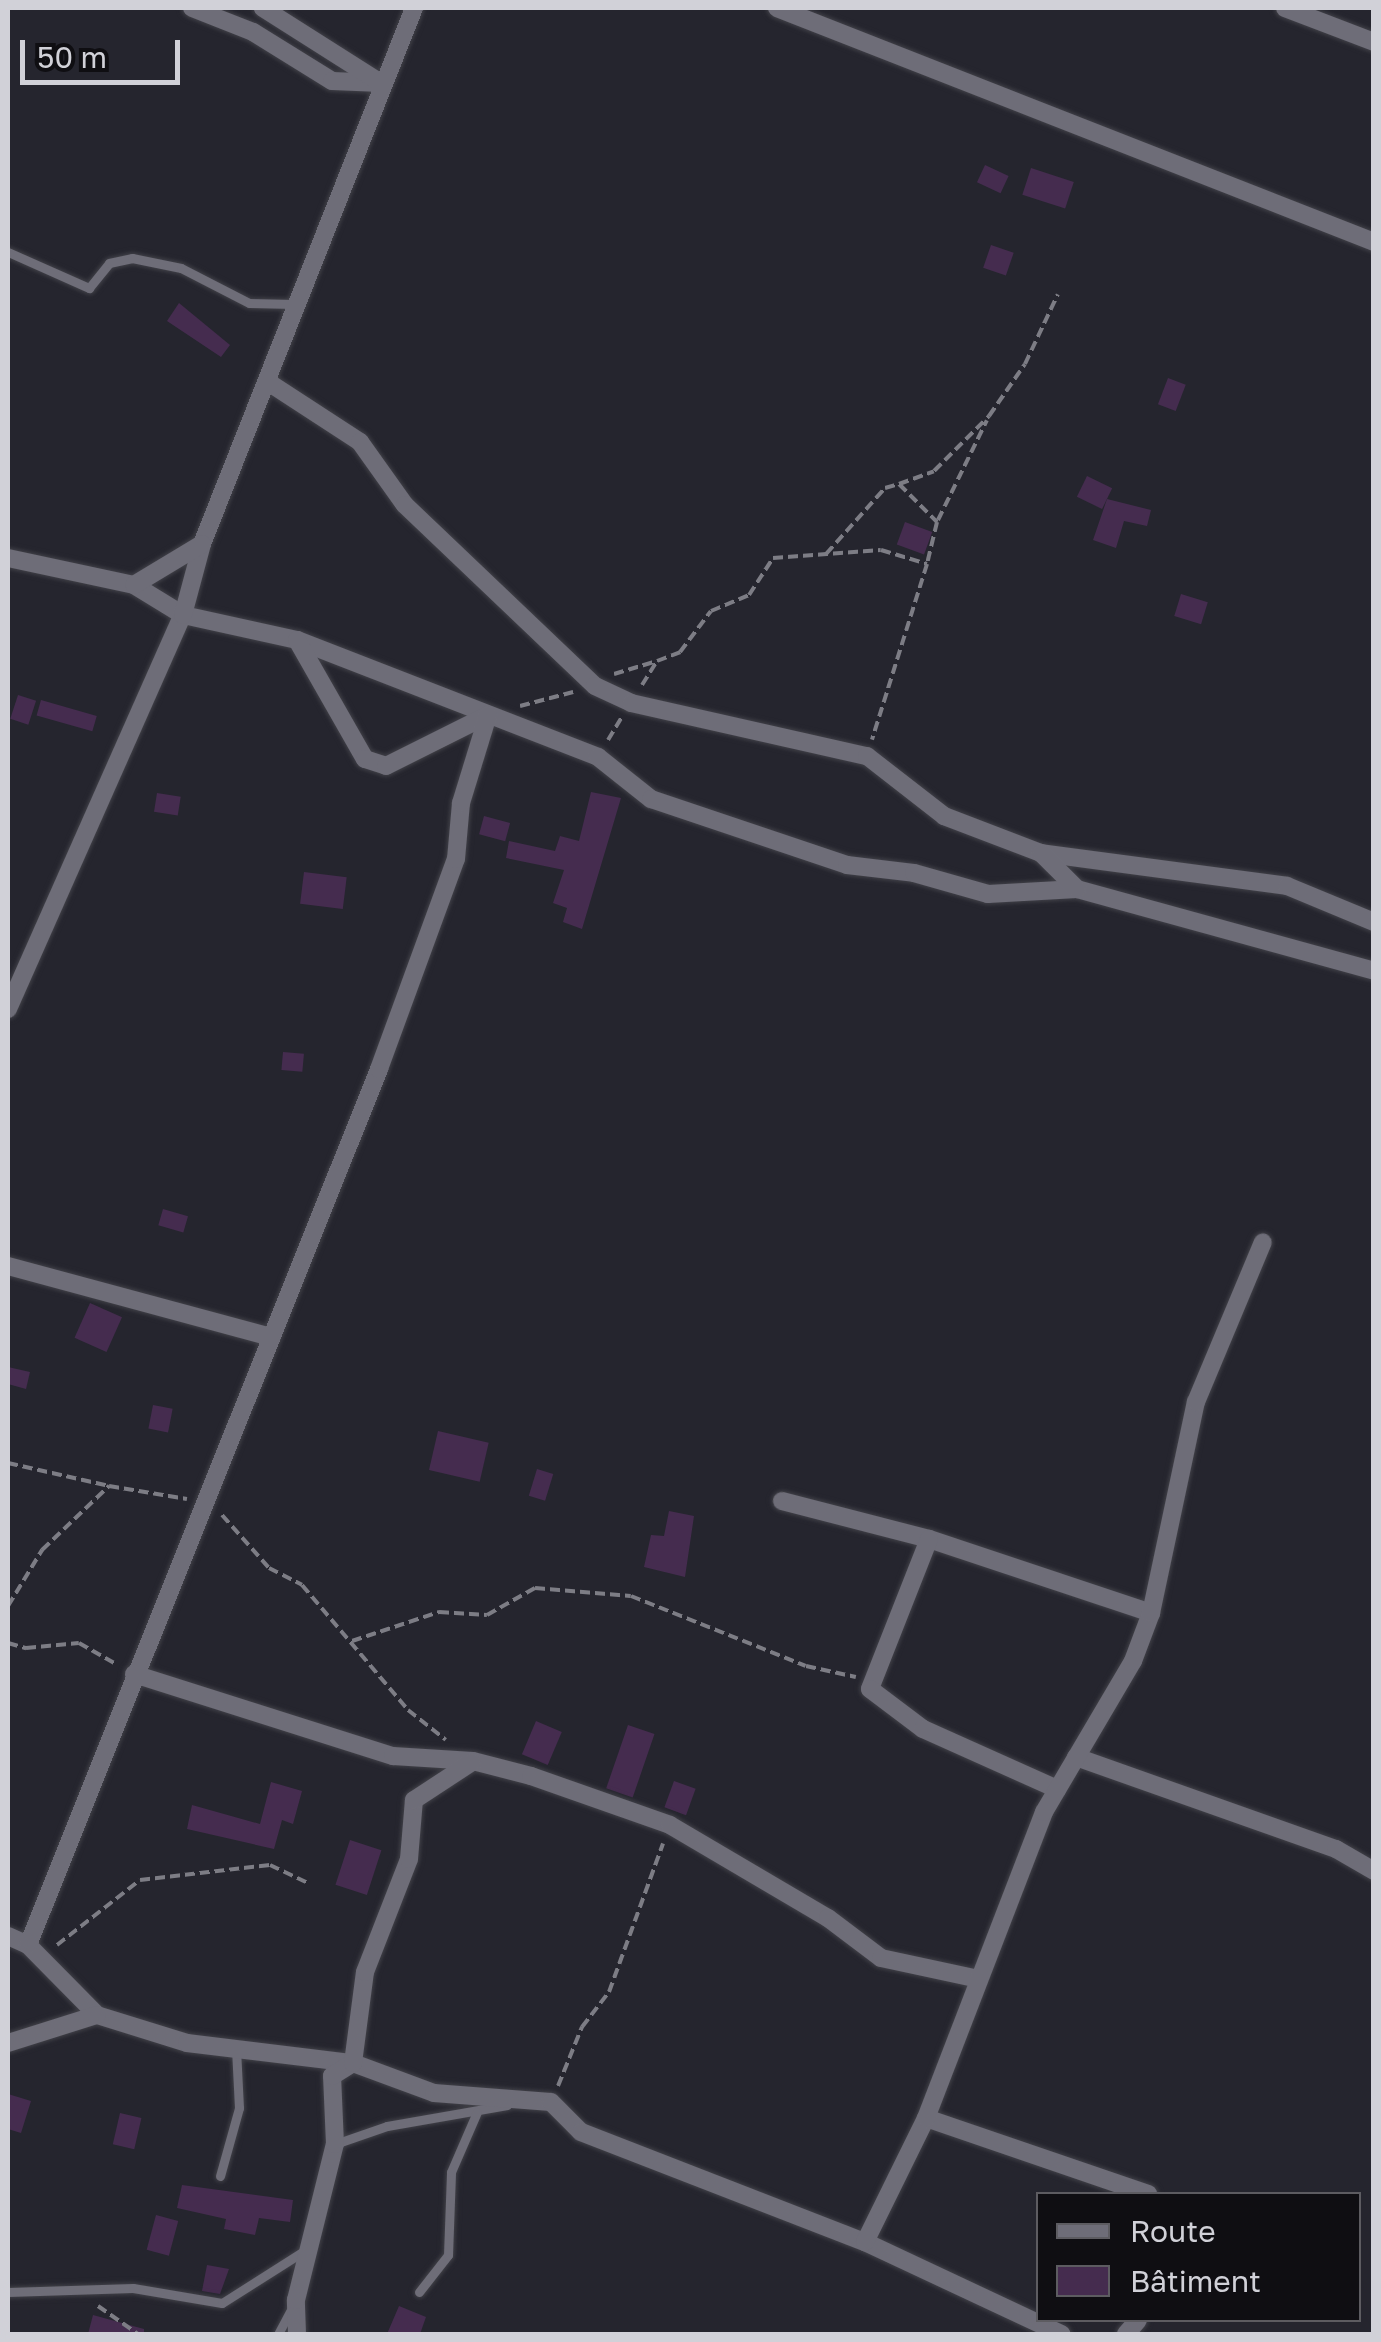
<!DOCTYPE html>
<meta charset="utf-8">
<style>
body{margin:0}
#map{position:relative;width:1381px;height:2342px;overflow:hidden;background:#25252e;font-family:"Golos Text",sans-serif}
div>[style]{position:absolute}
[style*='--x']{left:calc(var(--x)*1px);top:calc(var(--y)*1px);width:calc(var(--w)*1px);rotate:calc(var(--a)*1deg)}
.building>*{inset:0;background:#452c4f;transform-origin:0 0}
.path>*{height:4px;margin-top:-2px;transform-origin:0;background:repeating-linear-gradient(90deg,#7d7d85 0 10px,transparent 0 15px)}
.roads{filter:drop-shadow(0 0 2px #414148) drop-shadow(0 0 2px #414148)}
.lane>*{height:9px;margin:-4.5px;padding:0 4.5px;transform-origin:4.5px;border-radius:4.5px;background:#6e6d78}
.street>*{height:18px;margin:-9px;padding:0 9px;transform-origin:9px;border-radius:9px;background:#6e6d78}
span{translate:-50% -50%;white-space:nowrap;text-align:center;line-height:1.15;-webkit-text-stroke:10px #0f0e12;paint-order:stroke}
.frame{position:absolute;inset:0;border:10px solid #d1d1d8;pointer-events:none}
.legend{position:absolute;left:1036px;top:2192px;width:325px;height:130px;box-sizing:border-box;background:#0f0e12;border:2px solid #5d5c61;margin:0;padding:12px 18px;list-style:none;font-size:30px;color:#d1d1d8}
.legend li{display:flex;align-items:center;gap:20px;height:50px}
.legend b{width:50px;border:2px solid #5d5c61}
.scale{position:absolute;left:20px;top:40px;width:160px;height:45px;box-sizing:border-box;border:5px solid #d1d1d8;border-top:0;padding-left:12px;font-size:30px;line-height:35px;white-space:nowrap;color:#d1d1d8;-webkit-text-stroke:8px #0f0e12;paint-order:stroke}
</style>
<div id="map">
<div class="building">
<i style="left:985px;top:165px;width:26px;height:19px;rotate:25deg"></i>
<i style="left:1031px;top:168px;width:45px;height:28px;rotate:18deg"></i>
<i style="left:991px;top:245px;width:24px;height:24px;rotate:19deg"></i>
<i style="clip-path:polygon(179px 303px,230px 345px,221px 357px,167px 321px)"></i>
<i style="left:1168px;top:378px;width:19px;height:28px;rotate:21deg"></i>
<i style="left:1087px;top:476px;width:28px;height:23px;rotate:26deg"></i>
<i style="clip-path:polygon(1107px 499px,1151px 510px,1147px 526px,1124px 521px,1116px 548px,1093px 540px)"></i>
<i style="left:905px;top:522px;width:29px;height:24px;rotate:20deg"></i>
<i style="left:1181px;top:594px;width:28px;height:23px;rotate:17deg"></i>
<i style="left:18px;top:695px;width:19px;height:25px;rotate:18deg"></i>
<i style="left:41px;top:700px;width:58px;height:16px;rotate:16deg"></i>
<i style="clip-path:polygon(591px 792px,621px 798px,582px 929px,563px 922px,567px 908px,553px 903px,564px 870px,506px 858px,509px 841px,555px 851px,560px 836px,579px 841px)"></i>
<i style="left:157px;top:793px;width:24px;height:19px;rotate:9deg"></i>
<i style="left:484px;top:816px;width:27px;height:19px;rotate:15deg"></i>
<i style="left:304px;top:872px;width:43px;height:32px;rotate:7deg"></i>
<i style="left:283px;top:1052px;width:21px;height:18px;rotate:5deg"></i>
<i style="left:163px;top:1209px;width:26px;height:17px;rotate:16deg"></i>
<i style="left:90px;top:1303px;width:35px;height:38px;rotate:24deg"></i>
<i style="clip-path:polygon(8px 1367px,30px 1372px,26px 1389px,8px 1384px)"></i>
<i style="left:153px;top:1405px;width:20px;height:24px;rotate:11deg"></i>
<i style="left:438px;top:1431px;width:52px;height:40px;rotate:13deg"></i>
<i style="left:537px;top:1469px;width:17px;height:28px;rotate:17deg"></i>
<i style="clip-path:polygon(669px 1511px,694px 1516px,685px 1577px,644px 1567px,651px 1535px,664px 1536px)"></i>
<i style="left:536px;top:1721px;width:28px;height:36px;rotate:23deg"></i>
<i style="left:628px;top:1725px;width:28px;height:67px;rotate:19deg"></i>
<i style="left:674px;top:1781px;width:23px;height:28px;rotate:20deg"></i>
<i style="clip-path:polygon(271px 1782px,302px 1791px,293px 1824px,282px 1820px,274px 1849px,187px 1829px,192px 1805px,260px 1824px)"></i>
<i style="left:350px;top:1840px;width:33px;height:47px;rotate:18deg"></i>
<i style="clip-path:polygon(8px 2094px,31px 2101px,21px 2133px,8px 2129px)"></i>
<i style="left:120px;top:2113px;width:22px;height:32px;rotate:13deg"></i>
<i style="clip-path:polygon(182px 2185px,293px 2200px,290px 2222px,259px 2218px,255px 2235px,224px 2229px,226px 2219px,177px 2208px)"></i>
<i style="left:156px;top:2215px;width:23px;height:36px;rotate:15deg"></i>
<i style="clip-path:polygon(207px 2265px,229px 2269px,220px 2294px,202px 2291px)"></i>
<i style="clip-path:polygon(399px 2306px,426px 2317px,420px 2334px,387px 2334px)"></i>
<i style="clip-path:polygon(93px 2315px,144px 2329px,144px 2334px,88px 2334px)"></i>
</div>
<div class="path">
<i style="--x:899;--y:484;--w:37;--a:-20"></i>
<i style="--x:934;--y:471;--w:78;--a:-45"></i>
<i style="--x:989;--y:416;--w:63;--a:-55.3"></i>
<i style="--x:1025;--y:364;--w:77;--a:-64.8"></i>
<i style="--x:938;--y:520;--w:111;--a:-63.9"></i>
<i style="--x:826;--y:554;--w:89;--a:-48.2"></i>
<i style="--x:885;--y:488;--w:15;--a:-16"></i>
<i style="--x:899;--y:484;--w:54;--a:45"></i>
<i style="--x:937;--y:522;--w:43;--a:103.4"></i>
<i style="--x:614;--y:674;--w:45;--a:-16.8"></i>
<i style="--x:642;--y:685;--w:28;--a:-58"></i>
<i style="--x:657;--y:661;--w:25;--a:-21"></i>
<i style="--x:680;--y:652;--w:51;--a:-52.9"></i>
<i style="--x:711;--y:611;--w:41;--a:-22.8"></i>
<i style="--x:749;--y:595;--w:44;--a:-57"></i>
<i style="--x:773;--y:558;--w:108;--a:-4.2"></i>
<i style="--x:881;--y:550;--w:48;--a:16.9"></i>
<i style="--x:927;--y:564;--w:184;--a:107.4"></i>
<i style="--x:520;--y:706;--w:55;--a:-14.8"></i>
<i style="--x:608;--y:740;--w:26;--a:-59"></i>
<i style="--x:8;--y:1463;--w:104;--a:12.8"></i>
<i style="--x:222;--y:1515;--w:71;--a:48.4"></i>
<i style="--x:269;--y:1568;--w:37;--a:27"></i>
<i style="--x:302;--y:1585;--w:164;--a:49.7"></i>
<i style="--x:408;--y:1710;--w:48;--a:38.3"></i>
<i style="--x:8;--y:1606;--w:66;--a:-58.7"></i>
<i style="--x:42;--y:1550;--w:93;--a:-43.7"></i>
<i style="--x:109;--y:1486;--w:79;--a:9.5"></i>
<i style="--x:352;--y:1641;--w:92;--a:-18.4"></i>
<i style="--x:439;--y:1612;--w:48;--a:3.6"></i>
<i style="--x:487;--y:1615;--w:55;--a:-29.4"></i>
<i style="--x:535;--y:1588;--w:96;--a:4.8"></i>
<i style="--x:631;--y:1596;--w:188;--a:21.8"></i>
<i style="--x:806;--y:1666;--w:51;--a:12.4"></i>
<i style="--x:8;--y:1643;--w:19;--a:16"></i>
<i style="--x:26;--y:1648;--w:53;--a:-5.4"></i>
<i style="--x:79;--y:1643;--w:43;--a:29.6"></i>
<i style="--x:57;--y:1945;--w:105;--a:-38.1"></i>
<i style="--x:140;--y:1880;--w:131;--a:-6.6"></i>
<i style="--x:270;--y:1865;--w:42;--a:25.3"></i>
<i style="--x:558;--y:2086;--w:64;--a:-67.9"></i>
<i style="--x:582;--y:2027;--w:44;--a:-52.4"></i>
<i style="--x:609;--y:1992;--w:158;--a:-70"></i>
<i style="--x:98;--y:2306;--w:49;--a:35"></i>
</div>
<div class="roads">
<div class="lane">
<i style="--x:8;--y:252;--w:89;--a:24"></i>
<i style="--x:89;--y:288;--w:32;--a:-51"></i>
<i style="--x:109;--y:263;--w:24;--a:-12"></i>
<i style="--x:132;--y:258;--w:50;--a:11.5"></i>
<i style="--x:181;--y:268;--w:76;--a:27.2"></i>
<i style="--x:249;--y:303;--w:45;--a:1.3"></i>
<i style="--x:335;--y:2144;--w:55;--a:-19.1"></i>
<i style="--x:387;--y:2126;--w:122;--a:-9.9"></i>
<i style="--x:220;--y:2176;--w:71;--a:-74.4"></i>
<i style="--x:239;--y:2108;--w:59;--a:-92.9"></i>
<i style="--x:8;--y:2292;--w:125;--a:-1.8"></i>
<i style="--x:133;--y:2288;--w:90;--a:9.6"></i>
<i style="--x:222;--y:2303;--w:101;--a:-32.4"></i>
<i style="--x:419;--y:2292;--w:47;--a:-51.9"></i>
<i style="--x:448;--y:2255;--w:83;--a:-87.9"></i>
<i style="--x:451;--y:2172;--w:65;--a:-66.6"></i>
<i style="--x:278;--y:2334;--w:32;--a:-62"></i>
</div>
<div class="street">
<i style="--x:192;--y:8;--w:66;--a:21.5"></i>
<i style="--x:253;--y:32;--w:93;--a:31.8"></i>
<i style="--x:332;--y:81;--w:49;--a:2.3"></i>
<i style="--x:381;--y:83;--w:140;--a:-147.6"></i>
<i style="--x:777;--y:8;--w:641;--a:21.4"></i>
<i style="--x:1285;--y:8;--w:95;--a:20.9"></i>
<i style="--x:268;--y:382;--w:110;--a:33.1"></i>
<i style="--x:360;--y:442;--w:77;--a:54.5"></i>
<i style="--x:405;--y:505;--w:262;--a:43.6"></i>
<i style="--x:595;--y:686;--w:40;--a:25"></i>
<i style="--x:631;--y:703;--w:242;--a:12.7"></i>
<i style="--x:867;--y:756;--w:98;--a:37.9"></i>
<i style="--x:944;--y:816;--w:104;--a:20.9"></i>
<i style="--x:1041;--y:853;--w:248;--a:7.6"></i>
<i style="--x:1287;--y:886;--w:94;--a:22.5"></i>
<i style="--x:202;--y:544;--w:576;--a:-68.42"></i>
<i style="--x:8;--y:558;--w:129;--a:12.1"></i>
<i style="--x:134;--y:585;--w:57;--a:31.5"></i>
<i style="--x:183;--y:615;--w:117;--a:12.4"></i>
<i style="--x:297;--y:640;--w:323;--a:21.2"></i>
<i style="--x:598;--y:757;--w:68;--a:38.4"></i>
<i style="--x:651;--y:799;--w:207;--a:18.6"></i>
<i style="--x:847;--y:865;--w:67;--a:6.8"></i>
<i style="--x:914;--y:873;--w:77;--a:15.8"></i>
<i style="--x:988;--y:894;--w:89;--a:-3.2"></i>
<i style="--x:1077;--y:889;--w:308;--a:15.4"></i>
<i style="--x:297;--y:640;--w:137;--a:60.3"></i>
<i style="--x:365;--y:759;--w:22;--a:18"></i>
<i style="--x:386;--y:766;--w:114;--a:-26.6"></i>
<i style="--x:1041;--y:853;--w:51;--a:45"></i>
<i style="--x:8;--y:1009;--w:431;--a:-66.1"></i>
<i style="--x:183;--y:615;--w:73;--a:-75"></i>
<i style="--x:202;--y:544;--w:79;--a:148.9"></i>
<i style="--x:8;--y:1266;--w:273;--a:15.1"></i>
<i style="--x:782;--y:1501;--w:152;--a:14.5"></i>
<i style="--x:929;--y:1539;--w:234;--a:18.4"></i>
<i style="--x:929;--y:1539;--w:161;--a:111.5"></i>
<i style="--x:870;--y:1689;--w:66;--a:37"></i>
<i style="--x:923;--y:1729;--w:147;--a:24.1"></i>
<i style="--x:134;--y:1674;--w:272;--a:17.6"></i>
<i style="--x:393;--y:1756;--w:80;--a:3.6"></i>
<i style="--x:473;--y:1761;--w:60;--a:14.5"></i>
<i style="--x:531;--y:1776;--w:147;--a:19.4"></i>
<i style="--x:670;--y:1825;--w:183;--a:30.5"></i>
<i style="--x:828;--y:1918;--w:66;--a:37"></i>
<i style="--x:881;--y:1958;--w:100;--a:12.1"></i>
<i style="--x:1076;--y:1757;--w:276;--a:19.5"></i>
<i style="--x:1336;--y:1849;--w:44;--a:30.1"></i>
<i style="--x:8;--y:1936;--w:22;--a:24"></i>
<i style="--x:28;--y:1945;--w:98;--a:45.4"></i>
<i style="--x:97;--y:2015;--w:94;--a:17.3"></i>
<i style="--x:187;--y:2043;--w:167;--a:6.9"></i>
<i style="--x:353;--y:2063;--w:86;--a:20.3"></i>
<i style="--x:434;--y:2093;--w:117;--a:4.4"></i>
<i style="--x:551;--y:2102;--w:42;--a:45"></i>
<i style="--x:581;--y:2132;--w:305;--a:21.2"></i>
<i style="--x:865;--y:2242;--w:217;--a:25.1"></i>
<i style="--x:28;--y:1945;--w:944;--a:-68.16"></i>
<i style="--x:379;--y:1069;--w:224;--a:-69.9"></i>
<i style="--x:456;--y:859;--w:56;--a:-84.9"></i>
<i style="--x:461;--y:803;--w:92;--a:-72.9"></i>
<i style="--x:8;--y:2043;--w:93;--a:-17.5"></i>
<i style="--x:926;--y:2118;--w:235;--a:18.9"></i>
<i style="--x:865;--y:2242;--w:138;--a:-63.8"></i>
<i style="--x:926;--y:2118;--w:328;--a:-68.9"></i>
<i style="--x:1044;--y:1812;--w:175;--a:-59.5"></i>
<i style="--x:1133;--y:1661;--w:51;--a:-69.4"></i>
<i style="--x:1151;--y:1613;--w:216;--a:-78"></i>
<i style="--x:1196;--y:1402;--w:173;--a:-67.3"></i>
<i style="--x:297;--y:2334;--w:34;--a:-92"></i>
<i style="--x:296;--y:2300;--w:161;--a:-76"></i>
<i style="--x:335;--y:2144;--w:68;--a:-92.5"></i>
<i style="--x:332;--y:2076;--w:25;--a:-32"></i>
<i style="--x:353;--y:2063;--w:92;--a:-82.5"></i>
<i style="--x:365;--y:1972;--w:121;--a:-68.7"></i>
<i style="--x:409;--y:1859;--w:59;--a:-85.2"></i>
<i style="--x:414;--y:1800;--w:69;--a:-33.2"></i>
<i style="--x:1126;--y:2334;--w:18;--a:-49"></i>
</div>
</div>
<div class="frame"></div>
<ul class="legend">
<li><b style="height:12px;background:#6e6d78"></b>Route</li>
<li><b style="height:28px;background:#452c4f"></b>Bâtiment</li>
</ul>
<div class="scale">50 m</div>
</div>
